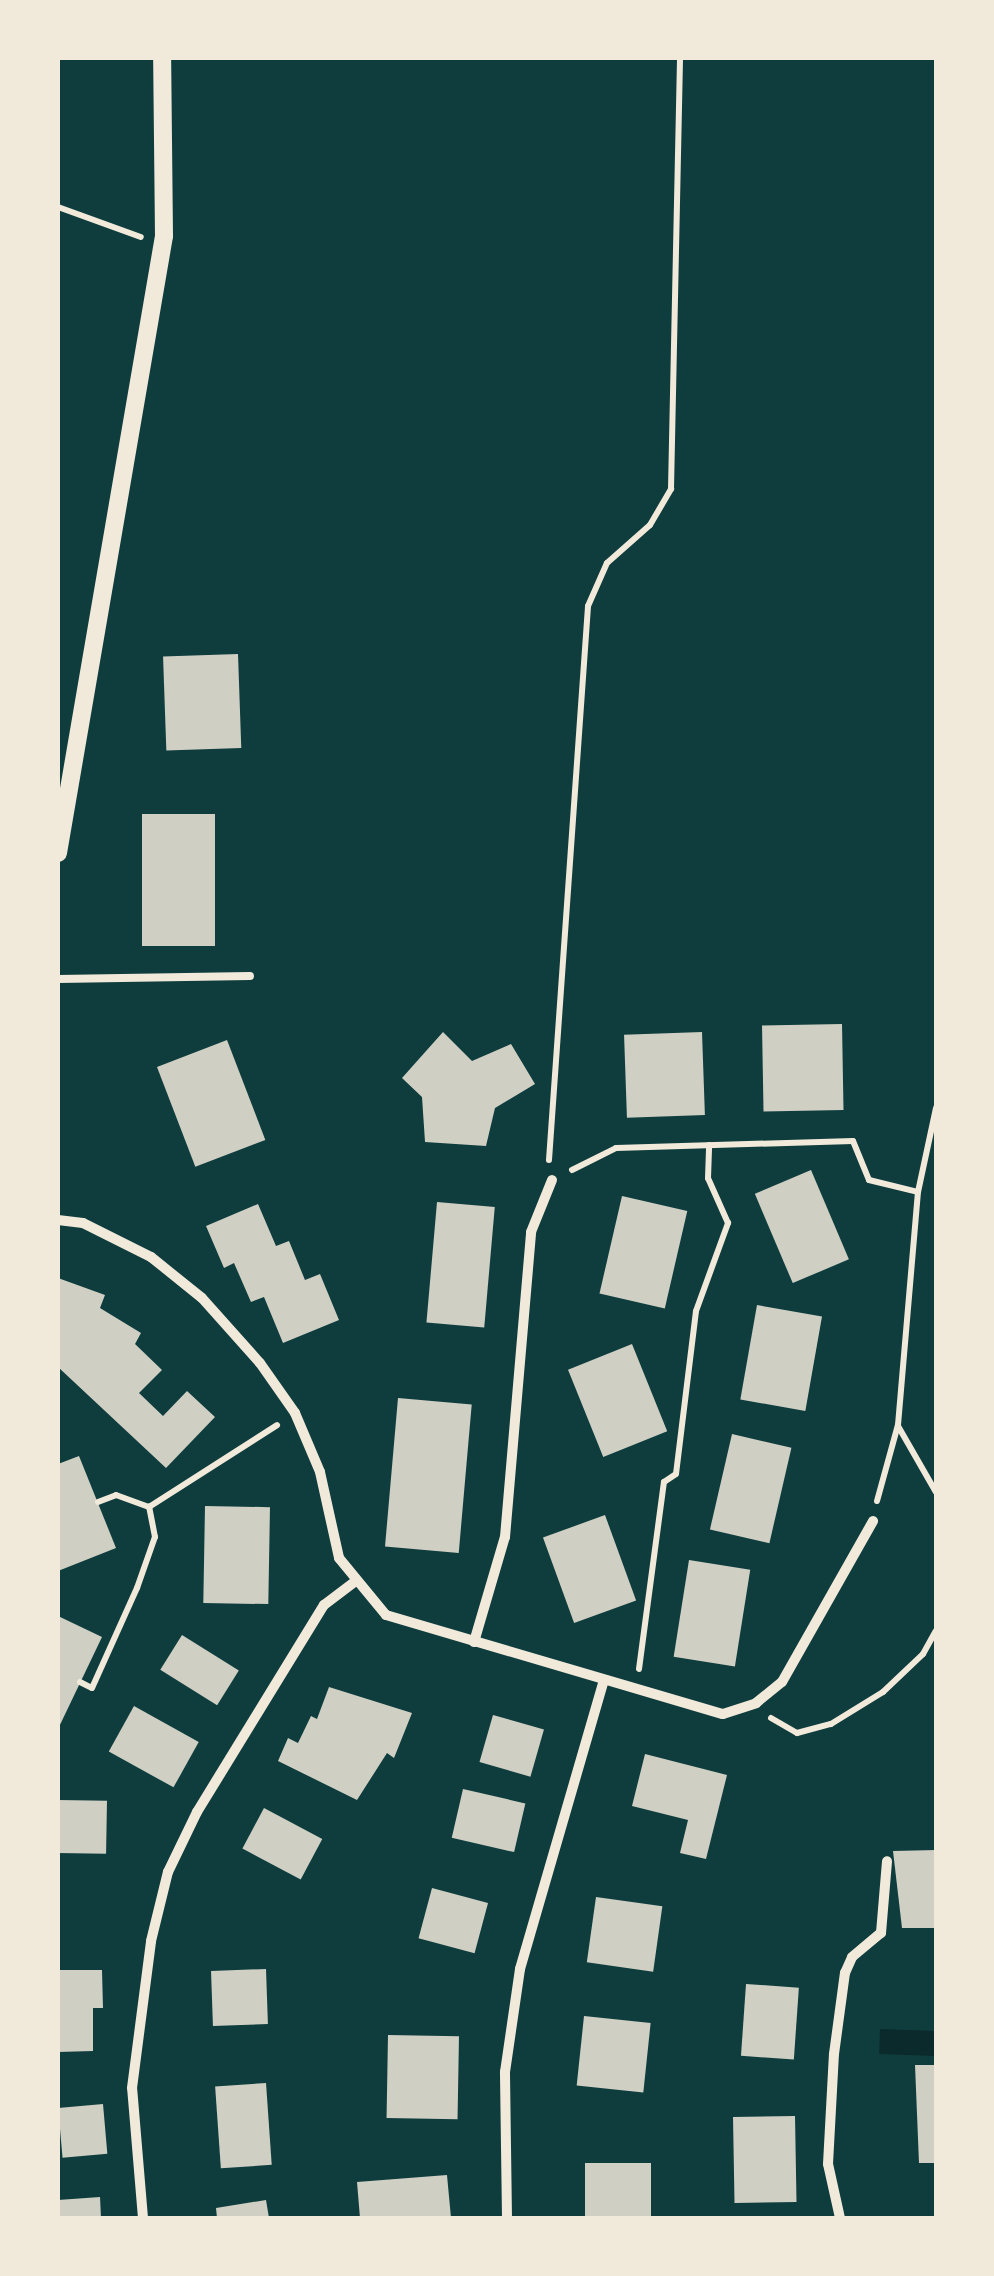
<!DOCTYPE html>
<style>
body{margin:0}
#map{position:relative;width:994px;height:2276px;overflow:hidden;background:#0f3d3e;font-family:Jost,sans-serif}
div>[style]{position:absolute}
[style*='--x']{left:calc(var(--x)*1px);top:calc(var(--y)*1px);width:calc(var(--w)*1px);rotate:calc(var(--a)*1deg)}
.water>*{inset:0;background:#0a2a2b;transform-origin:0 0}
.building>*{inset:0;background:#cfcfc3;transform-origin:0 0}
.path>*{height:6px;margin:-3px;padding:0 3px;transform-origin:3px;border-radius:3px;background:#f1e9da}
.service>*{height:8px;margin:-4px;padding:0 4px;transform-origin:4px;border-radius:4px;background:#f1e9da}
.minor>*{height:10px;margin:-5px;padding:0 5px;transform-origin:5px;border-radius:5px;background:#f1e9da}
.tertiary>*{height:18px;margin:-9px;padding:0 9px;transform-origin:9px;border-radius:9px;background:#f1e9da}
span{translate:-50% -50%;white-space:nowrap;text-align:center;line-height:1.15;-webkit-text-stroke:9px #f1e9da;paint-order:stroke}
.frame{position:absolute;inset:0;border:60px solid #f1e9da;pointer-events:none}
</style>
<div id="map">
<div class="water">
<i style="left:880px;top:2029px;width:56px;height:25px;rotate:2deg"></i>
</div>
<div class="building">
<i style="left:238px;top:654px;width:94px;height:75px;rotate:88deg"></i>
<i style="left:142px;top:814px;width:73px;height:132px"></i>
<i style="left:842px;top:1024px;width:86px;height:80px;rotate:89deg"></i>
<i style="clip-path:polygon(443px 1032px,472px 1061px,511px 1044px,535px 1084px,495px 1108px,486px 1146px,425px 1142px,422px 1097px,402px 1078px)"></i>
<i style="left:702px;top:1032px;width:83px;height:78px;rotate:88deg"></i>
<i style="left:227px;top:1040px;width:107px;height:75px;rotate:69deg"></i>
<i style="left:811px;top:1170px;width:97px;height:61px;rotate:67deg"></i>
<i style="left:622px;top:1196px;width:67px;height:100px;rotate:13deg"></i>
<i style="left:437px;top:1202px;width:58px;height:121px;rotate:5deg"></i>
<i style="clip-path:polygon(258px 1204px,276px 1246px,289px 1241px,305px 1280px,320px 1274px,339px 1320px,283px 1343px,264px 1297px,251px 1302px,234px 1263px,224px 1268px,206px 1226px)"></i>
<i style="clip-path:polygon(58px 1278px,105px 1295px,100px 1308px,141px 1333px,135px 1344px,162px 1370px,139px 1393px,163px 1416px,187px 1391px,215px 1417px,166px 1468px,58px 1367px)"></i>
<i style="left:757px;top:1305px;width:66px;height:96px;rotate:10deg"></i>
<i style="left:632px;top:1344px;width:94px;height:69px;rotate:68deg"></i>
<i style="left:398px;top:1398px;width:74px;height:149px;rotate:5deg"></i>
<i style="left:732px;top:1434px;width:61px;height:98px;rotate:13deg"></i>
<i style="clip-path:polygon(79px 1456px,116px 1548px,58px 1571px,58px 1464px)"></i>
<i style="left:205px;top:1506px;width:65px;height:97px;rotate:1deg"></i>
<i style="left:605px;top:1515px;width:91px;height:66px;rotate:70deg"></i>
<i style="left:689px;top:1560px;width:62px;height:98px;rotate:9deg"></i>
<i style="clip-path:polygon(58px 1616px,102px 1637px,58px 1729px)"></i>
<i style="left:182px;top:1635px;width:67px;height:41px;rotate:32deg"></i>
<i style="clip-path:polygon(329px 1687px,412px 1713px,394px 1758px,387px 1753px,357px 1800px,278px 1761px,288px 1738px,298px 1743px,311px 1716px,317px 1719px)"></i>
<i style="left:134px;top:1706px;width:74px;height:52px;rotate:29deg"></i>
<i style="left:493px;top:1715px;width:53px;height:49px;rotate:16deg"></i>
<i style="clip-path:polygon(645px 1754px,727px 1775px,706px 1859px,680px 1853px,688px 1820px,632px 1806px)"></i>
<i style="left:463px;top:1789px;width:64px;height:50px;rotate:13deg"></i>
<i style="left:58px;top:1800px;width:49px;height:53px;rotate:1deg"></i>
<i style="left:264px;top:1808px;width:66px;height:46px;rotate:28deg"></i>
<i style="clip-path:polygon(936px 1850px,936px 1928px,902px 1928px,893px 1851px)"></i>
<i style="left:432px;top:1888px;width:58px;height:52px;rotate:15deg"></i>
<i style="left:596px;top:1897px;width:67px;height:66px;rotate:8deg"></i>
<i style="left:266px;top:1969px;width:55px;height:55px;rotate:88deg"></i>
<i style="clip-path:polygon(58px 1970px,102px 1970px,103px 2008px,93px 2008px,93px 2051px,58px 2052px)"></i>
<i style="left:746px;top:1984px;width:53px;height:72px;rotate:4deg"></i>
<i style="left:584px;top:2016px;width:67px;height:70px;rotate:6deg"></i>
<i style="left:388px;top:2035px;width:71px;height:83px;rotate:1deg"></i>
<i style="clip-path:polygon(915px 2065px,936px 2065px,936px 2163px,919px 2163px)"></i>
<i style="left:266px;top:2083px;width:82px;height:51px;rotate:86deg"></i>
<i style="left:103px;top:2104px;width:50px;height:45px;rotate:85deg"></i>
<i style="left:795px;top:2116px;width:86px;height:62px;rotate:89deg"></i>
<i style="left:585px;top:2163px;width:66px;height:55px"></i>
<i style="clip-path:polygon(447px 2175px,451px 2218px,360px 2218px,357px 2182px)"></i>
<i style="clip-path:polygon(100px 2197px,101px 2218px,58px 2218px,58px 2200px)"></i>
<i style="clip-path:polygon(266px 2200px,269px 2218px,217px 2218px,216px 2208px)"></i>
</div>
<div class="path">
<i style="--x:58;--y:207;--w:88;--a:19.9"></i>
<i style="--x:549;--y:1160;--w:555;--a:-85.97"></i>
<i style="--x:588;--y:606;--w:47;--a:-66.2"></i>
<i style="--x:607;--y:563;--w:57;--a:-41.5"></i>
<i style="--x:650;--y:525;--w:42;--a:-59.7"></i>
<i style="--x:671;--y:489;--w:431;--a:-88.8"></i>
<i style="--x:572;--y:1170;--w:49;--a:-26.6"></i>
<i style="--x:616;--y:1148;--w:237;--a:-1.7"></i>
<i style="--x:853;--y:1141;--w:42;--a:67.7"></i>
<i style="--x:869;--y:1180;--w:50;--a:13.8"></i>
<i style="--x:898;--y:1426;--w:76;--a:60.1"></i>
<i style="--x:877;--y:1501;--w:79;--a:-74.6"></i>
<i style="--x:898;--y:1425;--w:234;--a:-85.1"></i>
<i style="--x:918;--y:1192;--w:86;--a:-77.9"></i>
<i style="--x:98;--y:1502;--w:19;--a:-21"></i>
<i style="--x:116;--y:1495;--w:35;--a:20"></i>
<i style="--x:639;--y:1669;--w:189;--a:-82.4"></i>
<i style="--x:664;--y:1482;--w:14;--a:-34"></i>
<i style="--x:676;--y:1474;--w:164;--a:-83"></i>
<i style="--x:696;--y:1311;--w:94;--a:-70"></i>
<i style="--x:728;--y:1223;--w:49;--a:-114"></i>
<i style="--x:708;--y:1178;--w:33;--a:-88"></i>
<i style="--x:80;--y:1682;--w:13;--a:27"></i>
<i style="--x:92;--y:1688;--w:110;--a:-65.8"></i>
<i style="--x:137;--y:1588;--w:54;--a:-70.6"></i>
<i style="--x:155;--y:1537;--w:31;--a:-101"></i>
<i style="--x:149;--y:1507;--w:152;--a:-32.6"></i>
<i style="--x:771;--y:1718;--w:30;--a:30"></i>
<i style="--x:797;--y:1733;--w:35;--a:-15"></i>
<i style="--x:831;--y:1724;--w:61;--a:-31.6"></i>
<i style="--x:883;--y:1692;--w:55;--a:-43.5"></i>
<i style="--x:923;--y:1654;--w:26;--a:-61"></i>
</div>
<div class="service">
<i style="--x:58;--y:979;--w:192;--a:-0.9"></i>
</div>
<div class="minor">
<i style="--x:58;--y:1220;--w:25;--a:7"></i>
<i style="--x:83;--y:1223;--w:76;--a:26.6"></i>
<i style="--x:151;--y:1257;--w:65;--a:38.8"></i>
<i style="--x:202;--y:1298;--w:87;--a:48.3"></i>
<i style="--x:260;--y:1363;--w:61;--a:55"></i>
<i style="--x:295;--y:1413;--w:64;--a:67"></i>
<i style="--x:320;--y:1472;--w:88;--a:77.5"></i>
<i style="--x:339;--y:1558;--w:74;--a:50.5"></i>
<i style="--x:386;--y:1615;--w:351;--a:16.4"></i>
<i style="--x:723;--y:1714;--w:35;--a:-18"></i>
<i style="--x:756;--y:1703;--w:33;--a:-39"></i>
<i style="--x:782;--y:1682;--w:185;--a:-60.5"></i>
<i style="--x:474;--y:1642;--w:109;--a:-73.6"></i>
<i style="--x:505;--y:1537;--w:306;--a:-85.1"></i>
<i style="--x:531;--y:1232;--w:56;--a:-68"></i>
<i style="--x:143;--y:2218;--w:130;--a:-94.8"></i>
<i style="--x:132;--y:2088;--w:148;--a:-82.6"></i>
<i style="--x:151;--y:1941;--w:71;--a:-76.2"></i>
<i style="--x:168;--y:1872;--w:67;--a:-64.2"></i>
<i style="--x:197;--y:1812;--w:243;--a:-58.5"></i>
<i style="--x:324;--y:1605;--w:36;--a:-37"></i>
<i style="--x:507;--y:2218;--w:146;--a:-90.8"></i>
<i style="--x:505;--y:2072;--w:104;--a:-81.7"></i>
<i style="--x:520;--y:1969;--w:301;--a:-73.8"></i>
<i style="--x:840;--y:2218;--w:55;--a:-102.5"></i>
<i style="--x:828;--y:2164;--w:110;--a:-86.9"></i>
<i style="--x:834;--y:2054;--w:82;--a:-82.3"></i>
<i style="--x:845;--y:1973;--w:17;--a:-66"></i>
<i style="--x:852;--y:1957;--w:38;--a:-40"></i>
<i style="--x:881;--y:1933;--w:72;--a:-85.2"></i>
</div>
<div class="tertiary">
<i style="--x:58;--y:853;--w:626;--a:-80.25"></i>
<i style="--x:164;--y:236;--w:178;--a:-90.6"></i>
</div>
<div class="frame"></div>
</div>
